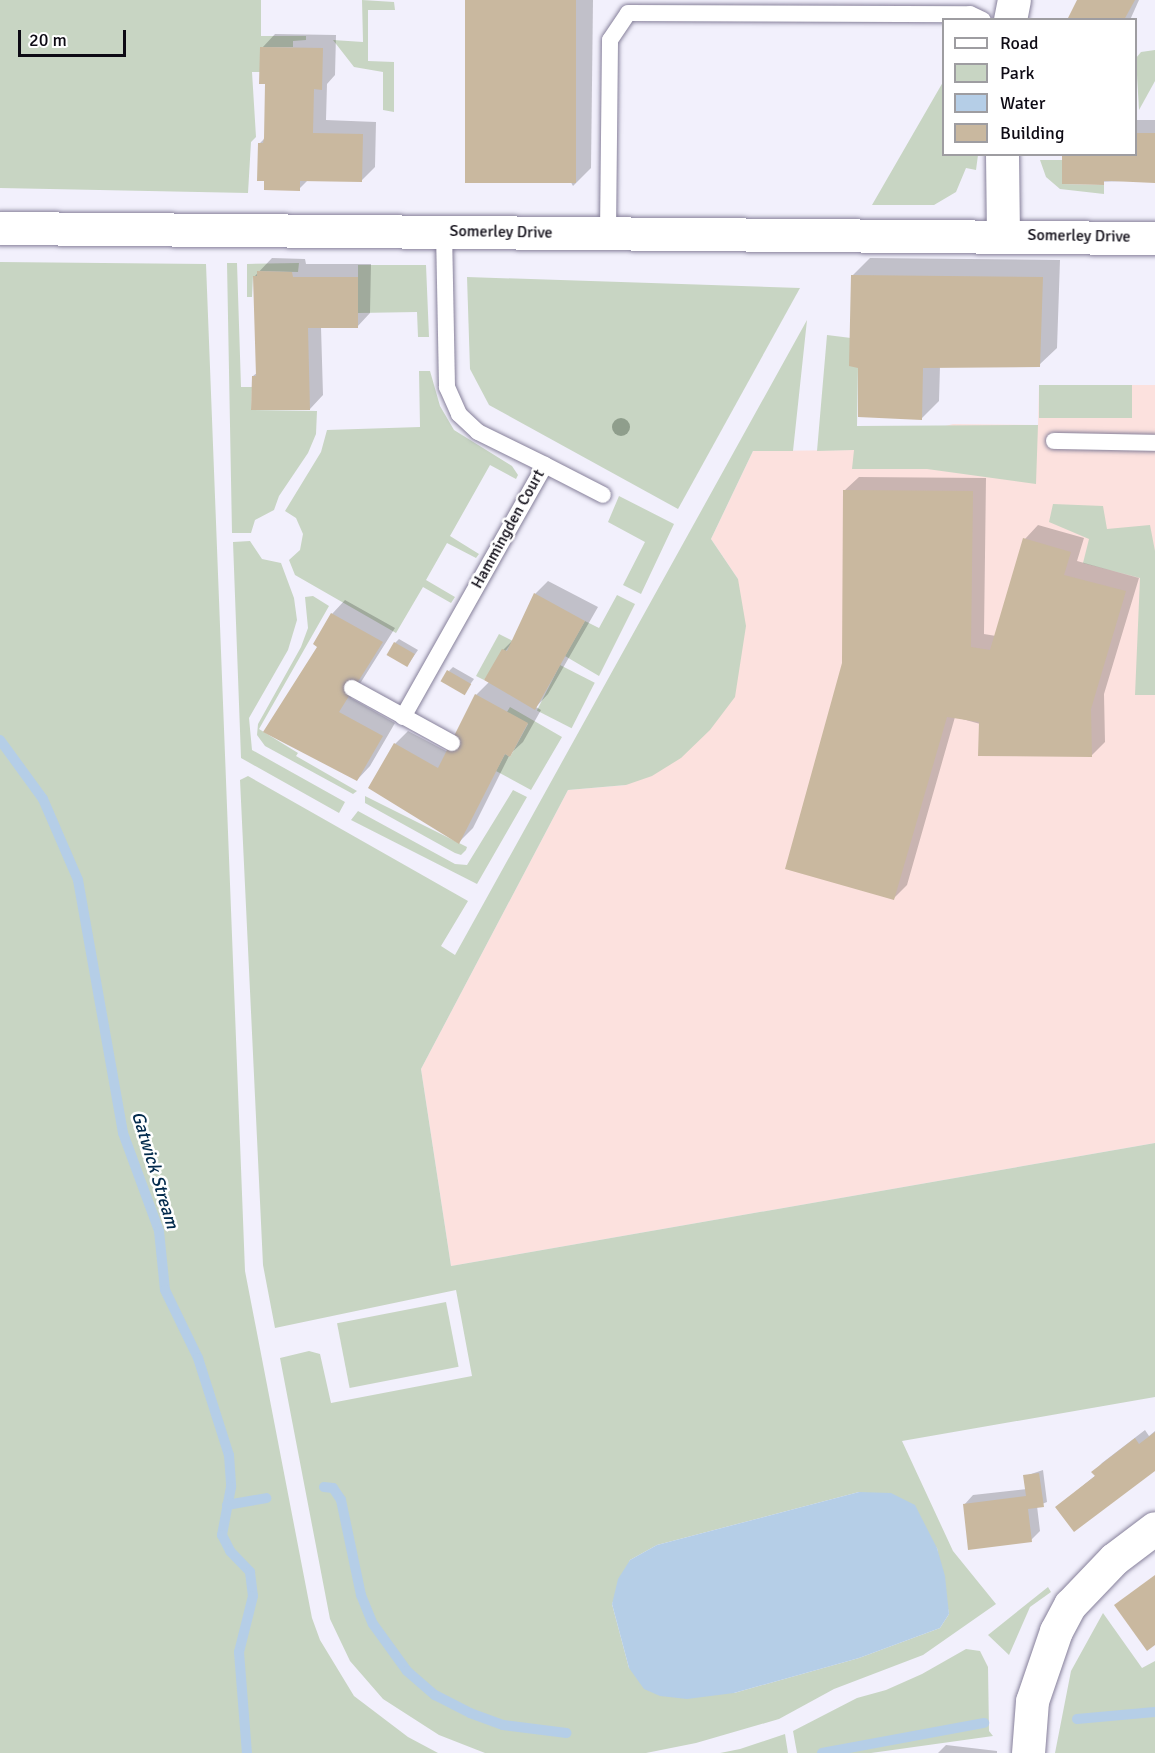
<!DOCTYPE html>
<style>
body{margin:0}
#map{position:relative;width:1155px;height:1753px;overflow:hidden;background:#f2f0fc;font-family:Signika,sans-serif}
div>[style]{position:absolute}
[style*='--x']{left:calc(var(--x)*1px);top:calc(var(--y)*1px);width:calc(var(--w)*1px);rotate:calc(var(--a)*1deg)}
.education>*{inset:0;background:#fce1de}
.green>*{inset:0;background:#c8d5c3;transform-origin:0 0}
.water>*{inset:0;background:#b5cee7}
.shadow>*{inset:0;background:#0003}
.stream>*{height:10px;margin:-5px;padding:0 5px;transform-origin:5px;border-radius:5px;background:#b5cee7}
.building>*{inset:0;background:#c9b89f;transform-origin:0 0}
.roads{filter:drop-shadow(0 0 2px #86809a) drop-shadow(0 0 2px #86809a)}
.service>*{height:16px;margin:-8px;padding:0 8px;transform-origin:8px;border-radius:8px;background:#fff}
.tertiary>*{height:33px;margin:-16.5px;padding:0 16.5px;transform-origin:16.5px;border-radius:16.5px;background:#fff}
.trees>*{width:18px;height:18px;margin:-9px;border-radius:50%;background:#8f9e8c}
span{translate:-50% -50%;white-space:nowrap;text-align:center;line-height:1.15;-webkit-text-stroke:5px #fff;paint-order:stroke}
.street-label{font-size:16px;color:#0d0a14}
.water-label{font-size:18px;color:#022a4c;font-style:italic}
.legend{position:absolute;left:942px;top:18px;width:195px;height:138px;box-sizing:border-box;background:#fff;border:2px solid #9e9da1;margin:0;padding:8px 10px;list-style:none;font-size:18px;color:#0d0a14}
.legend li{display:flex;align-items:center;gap:12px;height:30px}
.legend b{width:30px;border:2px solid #9e9da1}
.scale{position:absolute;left:18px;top:30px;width:108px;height:27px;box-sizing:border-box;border:3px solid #0d0a14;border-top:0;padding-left:8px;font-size:18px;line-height:21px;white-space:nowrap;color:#0d0a14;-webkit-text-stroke:4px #fff;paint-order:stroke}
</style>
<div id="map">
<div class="education">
<i style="clip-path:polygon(1039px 385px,1155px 385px,1155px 1143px,451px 1266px,421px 1069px,568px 790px,626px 785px,738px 579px,711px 539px,753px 451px,854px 450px,953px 424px,1038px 425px)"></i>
</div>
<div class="green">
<i style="clip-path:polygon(0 0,261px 0,261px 36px,306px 36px,306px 40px,293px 41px,293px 47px,260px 47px,260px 72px,252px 72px,256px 137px,251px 142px,248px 193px,0 188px)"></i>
<i style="clip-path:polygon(362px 0,394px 2px,395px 10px,368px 10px,368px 61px,394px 62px,394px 112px,383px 110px,383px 72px,354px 67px,333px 40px,363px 42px)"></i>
<i style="clip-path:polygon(1155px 50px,1155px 81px,1139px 110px,1136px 58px,1141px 52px)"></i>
<i style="clip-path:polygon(943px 82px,944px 154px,978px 155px,976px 170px,966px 168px,956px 192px,934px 205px,872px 205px)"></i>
<i style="clip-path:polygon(1040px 160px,1062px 160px,1062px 184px,1104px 185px,1104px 194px,1060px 189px,1046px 177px)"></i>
<i style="clip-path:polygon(0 262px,206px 264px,245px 1271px,312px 1618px,320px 1640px,354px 1696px,408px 1737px,438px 1753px,0 1753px)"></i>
<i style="clip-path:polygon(227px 263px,237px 263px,241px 387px,252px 387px,251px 410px,317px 411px,316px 434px,308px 453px,279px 496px,274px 510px,255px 520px,251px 533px,232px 533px)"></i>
<i style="clip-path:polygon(299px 263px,298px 272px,257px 271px,257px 276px,253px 276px,252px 297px,247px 297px,247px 264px)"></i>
<i style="clip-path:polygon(358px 265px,426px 265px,429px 337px,418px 337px,417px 312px,358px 313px)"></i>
<i style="clip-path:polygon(467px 277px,800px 288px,678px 509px,489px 405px,470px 369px)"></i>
<i style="clip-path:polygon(evenodd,807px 320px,793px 451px,753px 451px,711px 539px,738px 579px,746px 626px,735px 697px,710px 730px,681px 758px,652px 776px,626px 785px,568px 790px,421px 1069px,451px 1266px,1155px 1143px,1155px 1397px,902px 1441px,953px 1551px,996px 1604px,923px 1655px,834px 1689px,779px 1719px,696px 1743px,646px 1753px,485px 1753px,439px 1735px,383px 1699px,350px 1661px,330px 1619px,280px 1358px,309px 1351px,320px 1354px,331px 1403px,472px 1376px,456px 1290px,275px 1328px,263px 1265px,240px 780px,248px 776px,468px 901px,441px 946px,455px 955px,807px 320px,859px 1492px,937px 1548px,949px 1614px,940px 1628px,859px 1658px,734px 1693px,629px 1668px,612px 1604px,630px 1560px,657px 1545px,859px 1492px)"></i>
<i style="clip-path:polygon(827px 335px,851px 338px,858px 368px,857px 426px,1038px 425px,1036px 484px,927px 469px,852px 469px,854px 450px,817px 451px)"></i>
<i style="clip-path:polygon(419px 371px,430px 371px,440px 406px,454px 430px,512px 466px,518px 475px,516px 479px,490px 465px,450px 536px,479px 554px,476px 558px,447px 543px,426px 580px,455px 597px,451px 603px,423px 587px,396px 633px,295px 575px,289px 560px,300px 550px,303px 534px,296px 518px,285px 511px,321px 452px,327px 430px,420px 427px)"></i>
<i style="left:1039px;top:385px;width:93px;height:33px"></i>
<i style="clip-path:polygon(619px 496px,674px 524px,641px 594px,623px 585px,645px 542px,608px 522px)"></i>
<i style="clip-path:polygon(1053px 504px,1103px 506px,1107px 529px,1150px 525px,1155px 551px,1155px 695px,1135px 695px,1140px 578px,1083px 563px,1089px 539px,1049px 522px)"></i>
<i style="clip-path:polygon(250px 541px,262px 559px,281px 563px,294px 598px,297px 620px,288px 650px,249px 718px,252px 750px,345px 802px,339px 813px,241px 758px,233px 542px)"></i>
<i style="clip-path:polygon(617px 595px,635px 604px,599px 676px,565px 656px,585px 621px,599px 628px)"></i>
<i style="clip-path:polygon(313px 596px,329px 606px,259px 729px,298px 753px,296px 756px,357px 791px,353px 794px,265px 746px,257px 735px,258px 724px,301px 647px,308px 628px,305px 597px)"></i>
<i style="clip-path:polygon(499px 634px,513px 641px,484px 680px,476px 676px)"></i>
<i style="left:560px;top:665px;width:39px;height:51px;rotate:27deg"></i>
<i style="clip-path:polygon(510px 707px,562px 737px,531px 790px,496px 771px,505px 754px,510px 757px,528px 724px,507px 712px)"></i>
<i style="clip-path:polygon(513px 790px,527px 797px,477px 884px,351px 820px,358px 811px,455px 864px,467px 865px)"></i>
<i style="clip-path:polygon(365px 796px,467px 847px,466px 850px,461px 855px,455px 853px,365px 803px)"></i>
<i style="left:446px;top:1302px;width:66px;height:111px;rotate:79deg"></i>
<i style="clip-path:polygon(1048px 1587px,1051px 1592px,1030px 1607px,1009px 1655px,988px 1635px)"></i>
<i style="clip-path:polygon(1103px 1613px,1142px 1668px,1155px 1661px,1155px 1753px,1055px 1753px,1071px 1671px)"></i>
<i style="clip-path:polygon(966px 1649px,980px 1651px,988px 1667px,989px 1731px,993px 1736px,871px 1753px,797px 1753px,793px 1731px,857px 1698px,886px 1690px,922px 1674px)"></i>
<i style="clip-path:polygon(785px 1734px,788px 1753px,720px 1753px,740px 1749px)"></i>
</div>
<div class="water">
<i style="clip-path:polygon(859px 1492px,891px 1493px,915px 1505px,937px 1548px,945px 1576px,949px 1614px,940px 1628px,859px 1658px,734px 1693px,687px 1699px,660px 1696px,644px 1689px,629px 1668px,612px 1604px,618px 1579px,630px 1560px,657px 1545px)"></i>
</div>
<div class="shadow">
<i style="clip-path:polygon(467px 0,593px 0,591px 168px,573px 186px)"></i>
<i style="clip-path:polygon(1079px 0,1139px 0,1130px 20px,1069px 20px)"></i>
<i style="clip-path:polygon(275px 34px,336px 35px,335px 75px,327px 84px,326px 120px,376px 122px,375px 167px,362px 180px,309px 179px,299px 189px,259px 144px,265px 138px,266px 83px,262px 48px)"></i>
<i style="clip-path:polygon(1136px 120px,1155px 120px,1155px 180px,1063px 183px,1136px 154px)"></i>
<i style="clip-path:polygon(272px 258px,305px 259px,306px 264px,371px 264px,370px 313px,357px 327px,321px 327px,323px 395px,310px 409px,253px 376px,258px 372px,254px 277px)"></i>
<i style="clip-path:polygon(870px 258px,1060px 260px,1057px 348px,1039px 365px,940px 366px,939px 401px,922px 418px,860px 367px,853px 275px)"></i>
<i style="clip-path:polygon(859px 477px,986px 478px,984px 634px,996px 636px,1025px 539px,1038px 525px,1084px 538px,1077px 561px,1139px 578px,1104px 694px,1105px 742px,1092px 755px,955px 717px,907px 885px,894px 898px,844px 664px,845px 490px)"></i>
<i style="clip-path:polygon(548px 581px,598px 607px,548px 694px,536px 707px,541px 710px,523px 742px,510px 754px,473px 828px,459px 842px,395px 744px,408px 731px,448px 752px,476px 695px,490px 681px,503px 650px,514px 639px,535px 594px)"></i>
<i style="clip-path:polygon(345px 600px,395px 628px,351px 698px,395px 723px,370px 766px,357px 780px,319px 646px,332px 614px)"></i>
<i style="clip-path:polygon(399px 639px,418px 650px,407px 666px,395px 643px)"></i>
<i style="clip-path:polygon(453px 667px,474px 679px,464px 693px,449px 671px)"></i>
<i style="clip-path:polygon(1145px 1430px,1149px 1436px,1155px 1431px,1155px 1469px,1057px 1507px,1096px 1475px,1094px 1472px,1102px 1463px)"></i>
<i style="clip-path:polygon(1043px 1470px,1047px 1502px,1037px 1506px,1040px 1531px,1031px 1540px,964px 1505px,973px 1495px,1027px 1489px,1025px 1476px)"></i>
<i style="clip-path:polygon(946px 1745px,997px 1751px,997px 1753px,938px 1753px)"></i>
</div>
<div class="stream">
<i style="--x:0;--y:740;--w:73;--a:53.9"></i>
<i style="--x:43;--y:799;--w:88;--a:66.6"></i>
<i style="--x:78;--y:880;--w:257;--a:79.9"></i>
<i style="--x:123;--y:1133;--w:104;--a:69.8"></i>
<i style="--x:159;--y:1231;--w:59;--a:84.2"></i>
<i style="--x:165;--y:1290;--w:76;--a:64.1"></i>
<i style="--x:198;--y:1358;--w:102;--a:72.3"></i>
<i style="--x:229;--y:1455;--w:32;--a:86"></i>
<i style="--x:231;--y:1487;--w:49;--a:100.6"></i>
<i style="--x:222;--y:1535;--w:18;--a:63"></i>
<i style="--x:230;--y:1551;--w:29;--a:46"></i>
<i style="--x:250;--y:1572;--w:24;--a:83"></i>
<i style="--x:253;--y:1596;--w:58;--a:104"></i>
<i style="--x:239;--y:1652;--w:101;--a:85.5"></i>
<i style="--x:324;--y:1487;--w:9;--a:6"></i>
<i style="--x:333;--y:1488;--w:14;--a:56"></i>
<i style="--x:341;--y:1500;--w:97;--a:78.1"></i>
<i style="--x:361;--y:1595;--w:31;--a:68"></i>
<i style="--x:373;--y:1624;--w:58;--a:54.1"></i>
<i style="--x:407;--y:1671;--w:37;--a:41"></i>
<i style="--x:435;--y:1695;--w:39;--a:27"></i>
<i style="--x:470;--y:1713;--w:35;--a:20"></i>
<i style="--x:503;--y:1725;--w:64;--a:7.2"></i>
<i style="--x:227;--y:1505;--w:40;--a:-10"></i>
<i style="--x:1077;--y:1719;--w:78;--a:-5.1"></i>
<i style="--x:822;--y:1753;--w:165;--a:-10.5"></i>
</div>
<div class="building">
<i style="left:465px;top:0;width:111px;height:183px"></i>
<i style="clip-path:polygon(1077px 0,1135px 0,1124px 20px,1067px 20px)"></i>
<i style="clip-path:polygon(260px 47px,323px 48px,322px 90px,314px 89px,313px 133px,363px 134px,362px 182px,300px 181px,300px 191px,264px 190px,264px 181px,257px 181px,258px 143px,263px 143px,264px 138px,265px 84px,259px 84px)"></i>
<i style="clip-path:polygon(1136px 133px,1155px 133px,1155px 183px,1111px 181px,1104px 181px,1104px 185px,1062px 184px,1062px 154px,1136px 154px)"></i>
<i style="clip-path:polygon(257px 271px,292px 272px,293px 277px,358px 277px,358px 328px,308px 328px,310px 410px,251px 410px,252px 376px,256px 376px,253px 276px,257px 276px)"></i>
<i style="clip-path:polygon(851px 275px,1043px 277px,1040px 367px,923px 368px,922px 420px,858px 417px,858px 368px,849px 366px)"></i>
<i style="clip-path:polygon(843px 490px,973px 491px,971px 647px,990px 650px,1023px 538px,1071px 552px,1064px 575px,1126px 591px,1091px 709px,1092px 757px,978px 756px,979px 722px,947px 717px,894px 900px,785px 869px,842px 663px)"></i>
<i style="clip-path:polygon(534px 593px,585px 621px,535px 710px,484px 680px,502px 649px,507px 651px)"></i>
<i style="clip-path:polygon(331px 613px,383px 642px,339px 712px,383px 736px,357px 781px,263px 732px,317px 647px,313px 644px)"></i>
<i style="left:394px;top:642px;width:24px;height:15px;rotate:30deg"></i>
<i style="left:447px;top:670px;width:28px;height:13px;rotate:30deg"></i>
<i style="clip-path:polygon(475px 694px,528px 723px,510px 757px,505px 754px,459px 844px,368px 788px,394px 743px,438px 768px)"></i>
<i style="clip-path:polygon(1155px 1432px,1155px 1471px,1074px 1532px,1055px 1507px,1095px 1476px,1091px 1472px,1135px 1438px,1139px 1444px)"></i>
<i style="clip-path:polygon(1039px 1473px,1044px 1507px,1028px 1509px,1032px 1542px,968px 1550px,963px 1504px,1026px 1496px,1023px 1475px)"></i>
<i style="clip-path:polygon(1155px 1575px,1155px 1645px,1147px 1651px,1114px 1605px)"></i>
</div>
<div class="roads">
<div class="service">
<i style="--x:608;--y:233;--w:193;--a:-89.4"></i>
<i style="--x:610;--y:40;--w:32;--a:-56"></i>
<i style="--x:628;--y:13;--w:342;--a:0.2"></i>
<i style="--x:970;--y:14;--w:14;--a:25"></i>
<i style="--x:1054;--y:441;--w:101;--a:1.1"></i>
<i style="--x:545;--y:465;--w:65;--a:27.3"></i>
<i style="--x:352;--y:688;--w:114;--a:28.8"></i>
<i style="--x:403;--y:717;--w:289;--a:-60.6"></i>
<i style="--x:545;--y:465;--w:75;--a:-153.8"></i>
<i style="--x:478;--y:432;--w:26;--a:-137"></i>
<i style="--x:459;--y:414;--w:30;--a:-114"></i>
<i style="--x:447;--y:387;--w:156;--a:-91.1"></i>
</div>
<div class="tertiary">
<i style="--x:1010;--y:20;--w:20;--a:-79"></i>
<i style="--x:1002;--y:154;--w:81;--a:89.3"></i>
<i style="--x:0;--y:228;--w:1155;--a:0.5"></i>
<i style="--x:1028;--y:1753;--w:52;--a:-85.6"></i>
<i style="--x:1032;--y:1701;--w:74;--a:-71.1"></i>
<i style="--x:1056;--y:1631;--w:30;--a:-62"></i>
<i style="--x:1070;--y:1605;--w:64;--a:-46.3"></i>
<i style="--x:1114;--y:1559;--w:51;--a:-37.1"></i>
</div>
</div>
<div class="trees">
<i style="left:621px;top:427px"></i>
</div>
<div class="street-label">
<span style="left:501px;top:232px;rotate:1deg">Somerley Drive</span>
<span style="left:1079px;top:236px;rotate:1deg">Somerley Drive</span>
<span style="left:508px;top:529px;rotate:-61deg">Hammingden Court</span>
</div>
<div class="water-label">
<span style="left:155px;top:1170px;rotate:73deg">Gatwick Stream</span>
</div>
<ul class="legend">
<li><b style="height:8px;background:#fff"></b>Road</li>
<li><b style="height:16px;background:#c8d5c3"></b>Park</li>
<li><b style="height:16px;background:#b5cee7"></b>Water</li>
<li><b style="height:16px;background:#c9b89f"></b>Building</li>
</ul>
<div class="scale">20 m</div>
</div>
